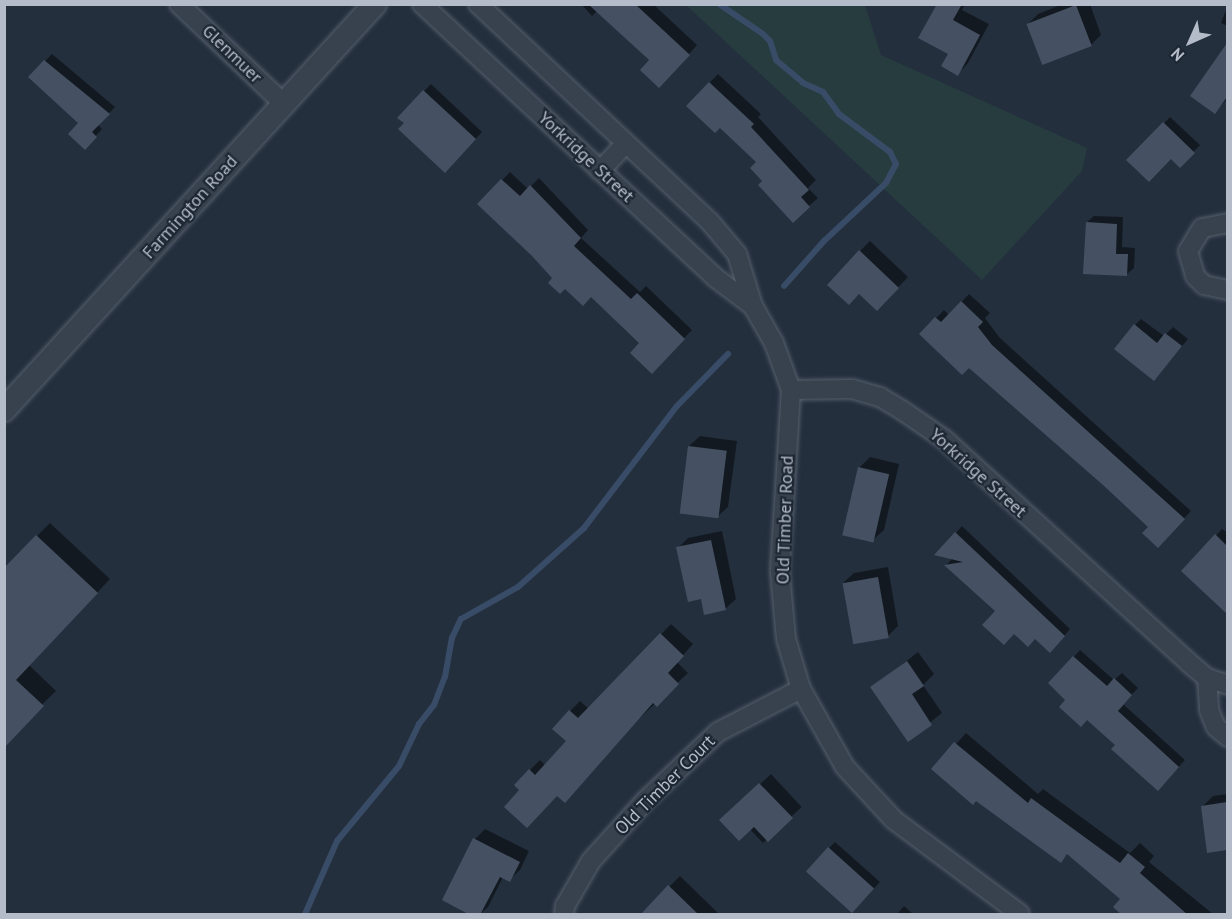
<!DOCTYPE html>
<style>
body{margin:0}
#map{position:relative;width:1232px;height:919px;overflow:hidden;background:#242f3e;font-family:"PT Sans",sans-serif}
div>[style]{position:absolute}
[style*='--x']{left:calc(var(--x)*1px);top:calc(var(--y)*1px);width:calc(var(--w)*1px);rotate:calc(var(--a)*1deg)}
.green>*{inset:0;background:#263c3f}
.shadow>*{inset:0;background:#0007;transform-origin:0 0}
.stream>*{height:6px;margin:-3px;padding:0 3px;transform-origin:3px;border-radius:3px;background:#394c67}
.building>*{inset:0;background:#455162;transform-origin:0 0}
.roads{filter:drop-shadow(0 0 2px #565f6c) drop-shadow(0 0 2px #565f6c)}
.minor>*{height:18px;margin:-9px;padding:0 9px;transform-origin:9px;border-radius:9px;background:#38414e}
.tertiary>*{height:22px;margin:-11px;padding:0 11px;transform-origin:11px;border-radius:11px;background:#38414e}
span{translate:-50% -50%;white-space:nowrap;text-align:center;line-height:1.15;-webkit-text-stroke:4.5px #1d2633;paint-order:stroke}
.street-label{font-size:18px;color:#b4bcc9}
.frame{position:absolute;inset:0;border:6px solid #b4bcc9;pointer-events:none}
.north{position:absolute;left:1160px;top:12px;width:60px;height:60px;-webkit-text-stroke:4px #1d2633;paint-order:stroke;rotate:225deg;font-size:16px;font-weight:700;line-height:24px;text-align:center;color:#b4bcc9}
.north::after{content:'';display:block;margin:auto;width:21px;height:27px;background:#b4bcc9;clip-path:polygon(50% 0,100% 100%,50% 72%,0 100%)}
</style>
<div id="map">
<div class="green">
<i style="clip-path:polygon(686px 5px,865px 5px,881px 55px,1087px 148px,1082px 171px,982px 280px)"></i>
</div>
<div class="shadow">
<i style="clip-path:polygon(581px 4px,653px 4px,697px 45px,668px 78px,597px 11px,592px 16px)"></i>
<i style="clip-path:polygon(938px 4px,965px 4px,962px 10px,989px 24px,968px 63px,958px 74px)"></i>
<i style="clip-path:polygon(1063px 4px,1090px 4px,1101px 35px,1091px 45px,1028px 24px,1038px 14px)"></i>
<i style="clip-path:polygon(1228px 5px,1228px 26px,1221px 23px)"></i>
<i style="clip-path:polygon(1228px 48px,1228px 98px,1215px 112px,1221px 54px)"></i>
<i style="clip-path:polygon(52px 54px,115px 107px,98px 125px,102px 129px,85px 148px,80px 123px,30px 77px)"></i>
<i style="clip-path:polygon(718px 74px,761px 114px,758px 117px,816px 180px,808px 188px,818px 198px,809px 206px,764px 181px,758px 162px,720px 126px,688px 105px)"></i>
<i style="clip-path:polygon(431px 84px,482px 132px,445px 171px,399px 117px)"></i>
<i style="clip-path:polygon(1170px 117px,1200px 145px,1180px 166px,1171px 157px,1129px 160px)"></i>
<i style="clip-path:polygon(510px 172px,528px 189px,539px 178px,588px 230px,581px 238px,640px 292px,646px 286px,692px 330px,652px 372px,641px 343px,591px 295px,555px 278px,479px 204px)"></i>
<i style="clip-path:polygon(1094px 216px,1123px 217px,1122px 247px,1135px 248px,1134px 268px,1127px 274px,1087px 222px)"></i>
<i style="clip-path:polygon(870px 241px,908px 277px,887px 299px,860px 251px)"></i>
<i style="clip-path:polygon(969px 294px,990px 313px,985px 318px,999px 337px,1191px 511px,1166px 538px,969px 366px,921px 334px,944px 310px,949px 315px)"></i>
<i style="clip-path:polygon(1141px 319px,1164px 336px,1173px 327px,1188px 339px,1154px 379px,1135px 325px)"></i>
<i style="clip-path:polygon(700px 436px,737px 441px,728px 507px,717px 517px,689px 446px)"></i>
<i style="clip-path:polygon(870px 457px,899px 464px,884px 530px,873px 540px,845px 533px,860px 467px)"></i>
<i style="clip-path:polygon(50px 523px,110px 579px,29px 665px,56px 691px,4px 741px,37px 536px)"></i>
<i style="clip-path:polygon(962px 526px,1070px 629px,1057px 644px,1036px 638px,997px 611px,946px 565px,953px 558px,937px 554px)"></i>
<i style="clip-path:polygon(1222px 529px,1228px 533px,1228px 612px,1183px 571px)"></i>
<i style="clip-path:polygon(722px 531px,736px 599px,725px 609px,702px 597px,678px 548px,688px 538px)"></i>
<i style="clip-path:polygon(888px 567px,898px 626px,888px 636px,843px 583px,854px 573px)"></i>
<i style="clip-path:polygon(671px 624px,693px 644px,677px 662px,688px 673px,558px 794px,522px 790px,530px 770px,540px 760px,545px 765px,568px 741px,570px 711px,580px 701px,589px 709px)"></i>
<i style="clip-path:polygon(1080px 650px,1114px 680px,1122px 673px,1138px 688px,1123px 704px,1185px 760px,1164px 783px,1050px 683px)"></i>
<i style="clip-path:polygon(918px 652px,934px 674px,923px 685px,942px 713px,908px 740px,872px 688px)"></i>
<i style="clip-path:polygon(966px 733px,1038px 794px,1043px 789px,1130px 853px,1140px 843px,1154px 856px,1149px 862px,1213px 914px,1124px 914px,1122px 899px,1068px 853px,1061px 861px,934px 769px)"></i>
<i style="left:771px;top:774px;width:45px;height:53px;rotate:47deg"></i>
<i style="clip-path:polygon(1228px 794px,1228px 849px,1209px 851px,1203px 806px,1213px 796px)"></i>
<i style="clip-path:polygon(485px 829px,529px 851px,520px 870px,509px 880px,503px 877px,488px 907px,480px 914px,473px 914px,475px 839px)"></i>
<i style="clip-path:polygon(835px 842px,880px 882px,859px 904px,829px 848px)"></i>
<i style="clip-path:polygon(680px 876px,719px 914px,642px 914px)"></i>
<i style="clip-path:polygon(904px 906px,913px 914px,897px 914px)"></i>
</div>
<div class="stream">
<i style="--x:719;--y:4;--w:53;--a:34.3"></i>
<i style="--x:763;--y:34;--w:10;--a:45"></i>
<i style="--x:770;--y:41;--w:20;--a:72"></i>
<i style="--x:776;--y:60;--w:35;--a:40"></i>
<i style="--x:803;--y:83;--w:22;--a:24"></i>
<i style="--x:823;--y:92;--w:27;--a:54"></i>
<i style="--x:839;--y:114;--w:64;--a:36.7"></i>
<i style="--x:890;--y:152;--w:13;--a:63"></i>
<i style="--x:896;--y:164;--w:21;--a:118"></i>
<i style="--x:886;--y:183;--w:85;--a:136.9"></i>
<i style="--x:824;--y:241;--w:60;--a:131.6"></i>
<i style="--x:305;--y:914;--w:80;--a:-66.3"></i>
<i style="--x:337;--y:841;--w:97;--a:-50.4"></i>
<i style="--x:399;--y:766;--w:47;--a:-64.5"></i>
<i style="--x:419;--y:724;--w:24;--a:-52"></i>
<i style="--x:434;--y:705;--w:30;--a:-69"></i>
<i style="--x:445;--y:677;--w:40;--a:-80"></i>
<i style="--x:452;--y:638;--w:21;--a:-65"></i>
<i style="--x:461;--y:619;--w:65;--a:-29.3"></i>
<i style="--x:518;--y:587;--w:89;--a:-41.8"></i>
<i style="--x:584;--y:528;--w:153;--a:-52.7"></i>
<i style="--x:677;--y:406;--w:73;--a:-45.6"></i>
</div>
<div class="building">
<i style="clip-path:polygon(588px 4px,635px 4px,690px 55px,659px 88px,640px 70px,649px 60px)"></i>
<i style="clip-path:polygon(937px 4px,962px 4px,953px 20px,980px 35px,958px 76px,941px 66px,948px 54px,918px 38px)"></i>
<i style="left:1076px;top:5px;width:44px;height:53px;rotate:69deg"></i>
<i style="clip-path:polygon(1227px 43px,1227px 97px,1215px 114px,1190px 96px)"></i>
<i style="clip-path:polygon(44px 60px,110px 114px,92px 132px,97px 137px,85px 150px,68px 134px,78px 123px,28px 77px)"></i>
<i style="clip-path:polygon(709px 82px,754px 124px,751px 127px,809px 190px,801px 197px,810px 207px,793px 223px,758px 185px,762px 181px,750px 168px,756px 162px,720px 128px,715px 133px,686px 106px)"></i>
<i style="clip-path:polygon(423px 90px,476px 139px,445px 173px,398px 129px,404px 123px,397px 118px)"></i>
<i style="clip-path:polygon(1163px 122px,1195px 153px,1180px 168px,1171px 159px,1149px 182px,1126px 160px)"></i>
<i style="clip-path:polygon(501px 179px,520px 196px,530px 185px,581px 238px,574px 246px,631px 299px,637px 293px,685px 339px,652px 374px,630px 353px,639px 343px,591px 297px,583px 306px,565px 289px,560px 294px,548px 283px,552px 278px,532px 256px,477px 204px)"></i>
<i style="clip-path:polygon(1086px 222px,1117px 224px,1116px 254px,1128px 254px,1127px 276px,1083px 274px)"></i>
<i style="clip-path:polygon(859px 250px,899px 288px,877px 311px,859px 294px,849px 305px,827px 285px)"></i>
<i style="clip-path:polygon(961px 301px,983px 322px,978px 327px,992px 345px,1185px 519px,1158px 548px,1142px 533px,1148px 527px,1103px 485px,969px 368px,962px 375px,919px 334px,935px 317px,941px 322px)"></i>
<i style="clip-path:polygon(1134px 324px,1157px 343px,1165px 333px,1182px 346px,1154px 381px,1114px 349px)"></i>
<i style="left:688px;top:446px;width:39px;height:68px;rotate:7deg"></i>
<i style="left:858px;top:467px;width:32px;height:70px;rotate:13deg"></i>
<i style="clip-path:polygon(955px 532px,1065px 636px,1050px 653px,1035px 639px,1028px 647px,1014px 634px,1004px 645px,982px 625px,995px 611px,944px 565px,963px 562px,934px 555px)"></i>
<i style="clip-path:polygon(1215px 534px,1227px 546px,1227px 614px,1181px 571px)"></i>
<i style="clip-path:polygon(36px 535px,98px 593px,16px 680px,44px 706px,4px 748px,4px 568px)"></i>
<i style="clip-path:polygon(711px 540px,726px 610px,704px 615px,701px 599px,688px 602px,676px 547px)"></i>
<i style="left:878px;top:577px;width:62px;height:36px;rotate:80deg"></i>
<i style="clip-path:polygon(660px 633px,684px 656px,668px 673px,679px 684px,657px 707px,653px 703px,565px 803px,557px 796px,527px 828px,504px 807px,519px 790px,514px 785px,529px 769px,535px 775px,566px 741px,552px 729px,569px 710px,578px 718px)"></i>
<i style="clip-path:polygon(1073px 656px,1107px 686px,1114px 678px,1132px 695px,1118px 711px,1179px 767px,1158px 791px,1111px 749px,1115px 745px,1087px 720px,1081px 727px,1059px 707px,1065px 700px,1048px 683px)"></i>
<i style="clip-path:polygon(907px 661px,924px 686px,912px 694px,932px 725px,908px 742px,870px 687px)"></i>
<i style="clip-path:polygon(954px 742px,1028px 803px,1031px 798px,1120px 863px,1128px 853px,1145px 867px,1140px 873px,1188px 915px,1122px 915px,1113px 907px,1120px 899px,1067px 854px,1061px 863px,976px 801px,973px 805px,931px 769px)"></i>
<i style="clip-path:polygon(759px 783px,793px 818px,768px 842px,754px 827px,739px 841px,719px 820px)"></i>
<i style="clip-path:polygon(1227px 802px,1227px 850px,1207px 853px,1201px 806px)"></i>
<i style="clip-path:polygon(473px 838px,520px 862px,510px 882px,500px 877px,480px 915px,470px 915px,442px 900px)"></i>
<i style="left:828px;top:847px;width:62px;height:33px;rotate:42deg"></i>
<i style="clip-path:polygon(668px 885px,699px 915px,640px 915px)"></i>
</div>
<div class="roads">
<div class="minor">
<i style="--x:179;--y:4;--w:145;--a:43.6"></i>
<i style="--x:422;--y:4;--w:403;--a:43"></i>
<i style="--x:717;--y:279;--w:45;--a:36.9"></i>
<i style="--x:478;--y:4;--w:318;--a:43.2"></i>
<i style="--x:710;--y:222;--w:42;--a:49.8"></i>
<i style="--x:737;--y:254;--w:54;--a:72.9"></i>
<i style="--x:753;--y:306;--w:43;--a:60.4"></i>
<i style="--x:774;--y:343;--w:50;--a:70.1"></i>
<i style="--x:791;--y:390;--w:61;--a:-0.9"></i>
<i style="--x:852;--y:389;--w:29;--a:16"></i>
<i style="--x:880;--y:397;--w:27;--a:31"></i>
<i style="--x:903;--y:411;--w:50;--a:34.3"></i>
<i style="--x:944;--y:439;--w:331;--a:42.4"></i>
<i style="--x:1188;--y:662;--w:25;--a:40"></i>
<i style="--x:1207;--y:678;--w:22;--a:18"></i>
<i style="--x:600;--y:171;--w:37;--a:-47"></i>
<i style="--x:1228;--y:223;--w:26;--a:169"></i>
<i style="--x:1202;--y:228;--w:27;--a:121"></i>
<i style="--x:1188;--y:251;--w:26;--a:74"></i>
<i style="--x:1195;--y:276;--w:13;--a:45"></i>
<i style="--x:1204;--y:285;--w:25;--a:12"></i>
<i style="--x:791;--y:390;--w:182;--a:93.5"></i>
<i style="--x:780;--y:572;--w:67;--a:84.9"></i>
<i style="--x:786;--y:639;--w:52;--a:73.3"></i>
<i style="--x:801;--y:689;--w:90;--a:60.6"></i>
<i style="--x:845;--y:767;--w:72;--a:47.2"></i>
<i style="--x:894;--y:820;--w:157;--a:36.7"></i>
<i style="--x:1207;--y:678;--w:32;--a:86"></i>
<i style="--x:1209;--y:710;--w:18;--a:68"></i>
<i style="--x:1216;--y:727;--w:16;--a:40"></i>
<i style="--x:564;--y:914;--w:8;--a:-83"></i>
<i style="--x:565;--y:906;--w:52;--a:-60"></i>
<i style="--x:591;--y:861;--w:81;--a:-48"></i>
<i style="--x:645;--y:801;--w:100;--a:-43.4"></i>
<i style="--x:718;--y:732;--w:93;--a:-27.4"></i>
</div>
<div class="tertiary">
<i style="--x:4;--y:410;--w:550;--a:-47.58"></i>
</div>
</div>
<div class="street-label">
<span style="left:232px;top:54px;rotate:44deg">Glenmuer</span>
<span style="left:586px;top:157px;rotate:43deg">Yorkridge Street</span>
<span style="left:190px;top:207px;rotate:-48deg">Farmington Road</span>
<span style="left:978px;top:473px;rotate:42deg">Yorkridge Street</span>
<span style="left:785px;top:520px;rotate:-88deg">Old Timber Road</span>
<span style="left:665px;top:785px;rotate:-45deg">Old Timber Court</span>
</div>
<div class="frame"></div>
<div class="north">N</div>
</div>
